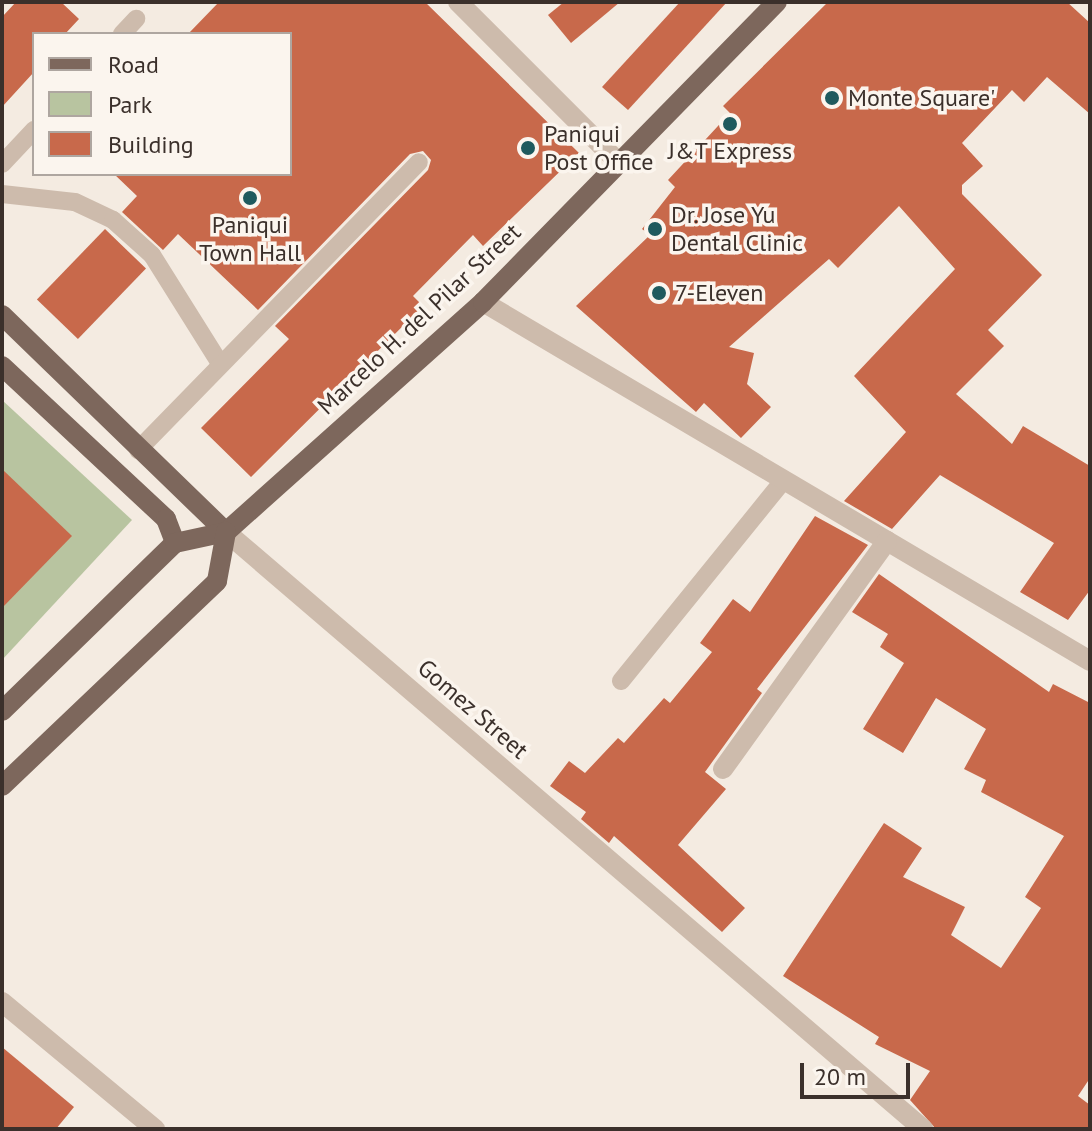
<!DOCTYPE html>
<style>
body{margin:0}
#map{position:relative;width:1092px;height:1131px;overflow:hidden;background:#f4ebe1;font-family:"PT Sans",sans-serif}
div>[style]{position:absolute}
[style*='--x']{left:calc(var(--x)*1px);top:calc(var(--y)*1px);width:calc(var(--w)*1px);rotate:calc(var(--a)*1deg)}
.green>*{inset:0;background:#b8c4a0}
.building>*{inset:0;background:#c8694b;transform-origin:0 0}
.service>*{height:18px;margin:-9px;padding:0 9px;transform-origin:9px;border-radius:9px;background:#cdbbac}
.minor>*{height:20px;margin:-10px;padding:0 10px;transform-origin:10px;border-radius:10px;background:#cdbbac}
.primary>*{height:20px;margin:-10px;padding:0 10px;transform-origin:10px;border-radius:10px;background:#7d675c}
.dots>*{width:22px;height:22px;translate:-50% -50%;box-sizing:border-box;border:4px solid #fbf5ee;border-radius:50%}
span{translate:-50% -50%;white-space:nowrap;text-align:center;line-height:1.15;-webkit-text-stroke:7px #fbf5ee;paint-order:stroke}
.poi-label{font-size:24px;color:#3b302b}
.left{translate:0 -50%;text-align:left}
.street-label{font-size:24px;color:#3b302b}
.frame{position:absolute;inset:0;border:4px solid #3b302b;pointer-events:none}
.legend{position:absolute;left:32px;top:32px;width:260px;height:144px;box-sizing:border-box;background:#fbf5ee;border:2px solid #aea6a0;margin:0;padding:10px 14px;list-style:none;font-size:24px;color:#3b302b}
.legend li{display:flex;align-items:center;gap:16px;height:40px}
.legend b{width:40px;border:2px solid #aea6a0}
.scale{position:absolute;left:800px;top:1063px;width:110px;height:36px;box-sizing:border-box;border:4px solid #3b302b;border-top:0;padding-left:10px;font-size:24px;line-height:28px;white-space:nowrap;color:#3b302b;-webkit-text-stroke:6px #fbf5ee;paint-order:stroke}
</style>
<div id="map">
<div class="green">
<i style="clip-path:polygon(2px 400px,132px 520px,2px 660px)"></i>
</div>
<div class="building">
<i style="clip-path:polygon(16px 2px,61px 2px,79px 19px,65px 34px,34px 34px,34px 72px,2px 107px,2px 17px)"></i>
<i style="clip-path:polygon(219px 2px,425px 2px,579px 153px,483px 246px,473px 235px,413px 296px,423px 306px,251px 477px,201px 428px,289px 339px,275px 326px,428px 170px,431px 160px,423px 151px,410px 154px,258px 310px,178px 234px,163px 250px,122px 212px,137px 196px,114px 174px,290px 174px,290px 34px,188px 34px)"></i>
<i style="clip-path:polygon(564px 2px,620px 2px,571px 43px,548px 15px)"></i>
<i style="clip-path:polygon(680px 2px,727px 2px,628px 110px,602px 87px)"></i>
<i style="clip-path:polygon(828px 2px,1067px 2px,1090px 23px,1090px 114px,1047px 77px,1024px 102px,1012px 90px,962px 143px,983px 166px,962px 185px,962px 194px,1042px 275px,988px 330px,1004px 346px,956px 394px,1012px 444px,1023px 426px,1090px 466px,1090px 590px,1068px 620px,1020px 592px,1054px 543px,940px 475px,892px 529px,844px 501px,906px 432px,854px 376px,955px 269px,899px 206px,838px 268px,829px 259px,729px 347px,754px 353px,747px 384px,771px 407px,741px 438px,704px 403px,696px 412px,576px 306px,650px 235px,642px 229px,675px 187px,668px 180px,730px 113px,723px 106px)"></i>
<i style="left:105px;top:229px;width:57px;height:98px;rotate:44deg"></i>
<i style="clip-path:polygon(2px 469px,72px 536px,2px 608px)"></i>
<i style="clip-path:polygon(815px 516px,868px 545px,757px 689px,762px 693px,705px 772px,726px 789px,678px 845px,745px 908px,722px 932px,614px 836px,609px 843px,581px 819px,586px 812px,550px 786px,569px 761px,585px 773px,618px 738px,624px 743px,664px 698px,670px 703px,712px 652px,700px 643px,733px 599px,750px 612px)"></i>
<i style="clip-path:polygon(879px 574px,1049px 692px,1053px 684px,1090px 703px,1090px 1078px,1078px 1096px,1090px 1105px,1090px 1129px,936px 1129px,910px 1100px,930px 1071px,875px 1044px,879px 1037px,783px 976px,884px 823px,922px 848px,903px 877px,965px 907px,951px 935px,1001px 968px,1041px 908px,1025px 897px,1064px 836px,981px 792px,986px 780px,964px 769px,986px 729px,936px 698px,903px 753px,863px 729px,904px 663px,880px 647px,888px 634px,852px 612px)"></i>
<i style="clip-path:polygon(2px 1047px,74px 1107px,56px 1129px,2px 1129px)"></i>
</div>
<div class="service">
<i style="--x:122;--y:34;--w:21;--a:-47"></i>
<i style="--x:2;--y:164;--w:47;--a:-46.7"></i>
<i style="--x:2;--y:194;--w:73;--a:6.3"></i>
<i style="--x:75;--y:202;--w:42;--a:25.3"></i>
<i style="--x:113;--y:220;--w:52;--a:41.9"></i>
<i style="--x:152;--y:255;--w:126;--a:57.9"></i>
<i style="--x:138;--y:450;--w:402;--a:-45.7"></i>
<i style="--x:621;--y:681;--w:259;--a:-51"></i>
</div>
<div class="minor">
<i style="--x:458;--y:2;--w:223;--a:45"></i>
<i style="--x:483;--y:302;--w:705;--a:30.6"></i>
<i style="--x:226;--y:532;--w:918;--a:40.58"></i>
<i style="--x:723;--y:769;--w:281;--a:-54.3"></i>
<i style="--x:2;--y:1002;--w:199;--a:39.7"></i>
</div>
<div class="primary">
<i style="--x:2;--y:315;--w:312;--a:44.1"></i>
<i style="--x:2;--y:366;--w:224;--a:43"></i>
<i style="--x:166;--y:519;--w:26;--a:69"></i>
<i style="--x:2;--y:711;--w:241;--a:-44.2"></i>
<i style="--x:175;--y:543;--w:52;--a:-12.2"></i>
<i style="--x:226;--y:532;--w:345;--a:-41.8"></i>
<i style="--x:483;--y:302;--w:420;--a:-45.6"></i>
<i style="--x:2;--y:786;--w:297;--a:-43.6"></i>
<i style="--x:217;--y:581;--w:50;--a:-79.6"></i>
</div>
<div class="dots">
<i style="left:832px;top:98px;background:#1f5a5e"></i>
<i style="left:730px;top:124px;background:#1f5a5e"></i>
<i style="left:528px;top:148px;background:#1f5a5e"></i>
<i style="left:250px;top:198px;background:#1f5a5e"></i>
<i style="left:655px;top:229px;background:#1f5a5e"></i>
<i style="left:659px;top:293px;background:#1f5a5e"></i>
</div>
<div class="poi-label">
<span class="left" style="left:848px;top:98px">Monte Square'</span>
<span class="left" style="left:544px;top:148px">Paniqui<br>Post Office</span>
<span style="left:730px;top:151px">J&amp;T Express</span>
<span class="left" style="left:671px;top:229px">Dr. Jose Yu<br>Dental Clinic</span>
<span style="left:250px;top:239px">Paniqui<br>Town Hall</span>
<span class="left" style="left:675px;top:293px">7-Eleven</span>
</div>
<div class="street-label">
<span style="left:419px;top:319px;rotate:-43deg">Marcelo H. del Pilar Street</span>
<span style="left:473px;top:709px;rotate:41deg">Gomez Street</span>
</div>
<div class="frame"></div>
<ul class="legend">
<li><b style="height:10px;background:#7d675c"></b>Road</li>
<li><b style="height:22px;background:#b8c4a0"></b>Park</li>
<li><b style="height:22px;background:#c8694b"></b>Building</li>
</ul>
<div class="scale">20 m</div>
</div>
